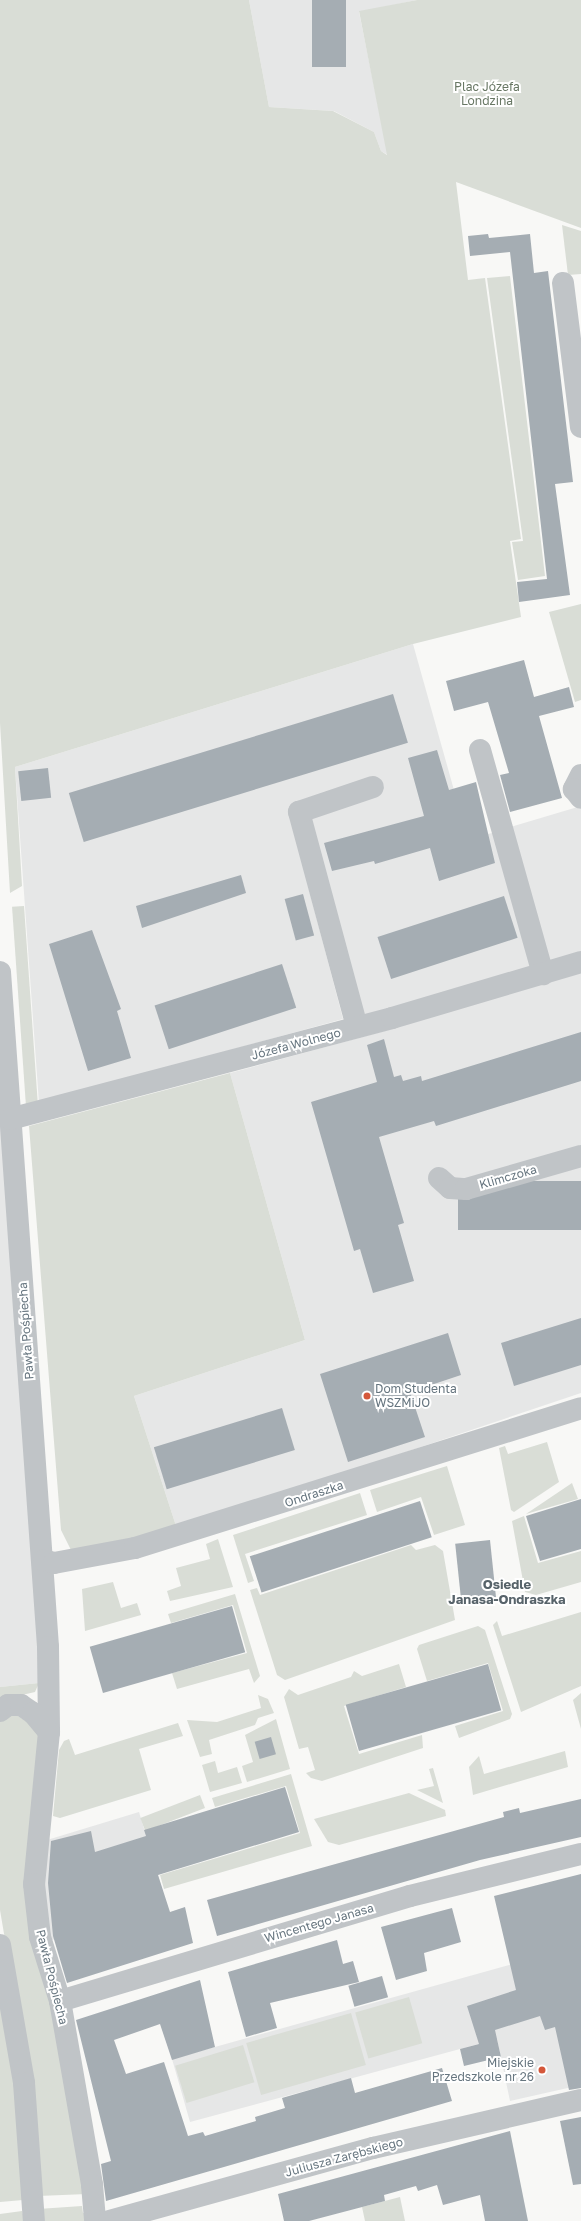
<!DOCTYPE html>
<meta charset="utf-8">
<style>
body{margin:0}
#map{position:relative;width:581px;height:2221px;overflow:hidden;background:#f8f8f6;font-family:"Golos Text",sans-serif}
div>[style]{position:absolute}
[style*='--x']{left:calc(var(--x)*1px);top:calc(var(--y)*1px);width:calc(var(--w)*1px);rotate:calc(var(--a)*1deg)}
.built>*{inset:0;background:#e6e7e7}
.green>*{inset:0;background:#d9ddd6;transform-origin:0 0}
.building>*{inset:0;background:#a5adb3;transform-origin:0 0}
.minor>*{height:22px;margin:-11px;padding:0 11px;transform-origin:11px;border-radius:11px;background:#c0c4c7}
.dots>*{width:11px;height:11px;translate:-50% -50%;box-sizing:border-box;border:2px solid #fff;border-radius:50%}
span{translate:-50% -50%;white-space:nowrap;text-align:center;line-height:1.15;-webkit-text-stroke:4px #fff;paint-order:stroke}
.park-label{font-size:12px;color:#687764}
.street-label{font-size:12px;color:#66757f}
.poi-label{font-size:12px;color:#66757f}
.left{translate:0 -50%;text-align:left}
.right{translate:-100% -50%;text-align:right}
.neighbourhood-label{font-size:13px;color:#57636a;font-weight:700}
</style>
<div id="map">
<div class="built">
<i style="clip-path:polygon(249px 0,417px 0,359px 12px,388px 155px,381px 151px,374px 132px,334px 111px,269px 107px)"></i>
<i style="clip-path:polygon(413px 644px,468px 840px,495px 832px,535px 969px,365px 1016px,307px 882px,343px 1019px,39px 1103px,15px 767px)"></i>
<i style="clip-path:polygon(581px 806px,581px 958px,546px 968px,507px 828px)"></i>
<i style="clip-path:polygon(581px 969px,581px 1393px,177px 1529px,134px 1396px,305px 1340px,230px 1073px,388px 1030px)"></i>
<i style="clip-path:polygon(0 1105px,34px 1561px,39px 1683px,0 1687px)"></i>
<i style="clip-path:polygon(139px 1812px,167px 1905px,49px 1941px,42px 1883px,47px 1840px)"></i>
<i style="clip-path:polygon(534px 1958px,581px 2085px,510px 2101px,497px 2039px,190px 2122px,172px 2059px)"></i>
</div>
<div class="green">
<i style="clip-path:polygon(0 0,249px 0,269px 107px,333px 111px,374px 132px,381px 151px,387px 155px,359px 11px,417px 0,581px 0,581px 228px,456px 182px,468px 280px,485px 278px,521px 539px,510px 541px,521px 617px,413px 644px,15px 767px,22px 886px,10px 893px,0 723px)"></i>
<i style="clip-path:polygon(562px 225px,581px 231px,581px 274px,568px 275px)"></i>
<i style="clip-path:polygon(510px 276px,545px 576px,518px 580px,512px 542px,523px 541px,487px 278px)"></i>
<i style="clip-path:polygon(581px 604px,581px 700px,575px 702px,549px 612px)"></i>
<i style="left:24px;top:906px;width:198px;height:12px;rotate:86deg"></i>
<i style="clip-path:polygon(230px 1073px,305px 1340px,134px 1396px,177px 1529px,71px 1550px,61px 1530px,29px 1126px)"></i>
<i style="clip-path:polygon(547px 1442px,559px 1482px,514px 1512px,511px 1510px,499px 1448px,505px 1446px,508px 1454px)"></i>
<i style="clip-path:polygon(447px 1466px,465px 1525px,434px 1535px,421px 1497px,377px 1512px,370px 1490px)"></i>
<i style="clip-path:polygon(572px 1483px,578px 1499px,526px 1514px)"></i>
<i style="clip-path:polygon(360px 1493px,367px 1515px,245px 1554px,254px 1581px,248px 1583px,233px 1535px)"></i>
<i style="clip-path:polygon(524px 1516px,538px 1563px,581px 1551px,581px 1582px,536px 1595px,525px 1592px,512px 1521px)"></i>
<i style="clip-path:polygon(218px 1539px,233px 1587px,170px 1601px,167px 1591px,181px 1586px,176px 1568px,210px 1559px,206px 1544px)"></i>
<i style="clip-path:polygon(411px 1545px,416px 1550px,435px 1545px,443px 1551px,455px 1620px,285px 1680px,277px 1675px,250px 1590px,257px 1588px,260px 1595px)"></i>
<i style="clip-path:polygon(113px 1582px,121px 1608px,137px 1603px,141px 1615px,85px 1631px,82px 1589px)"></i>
<i style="clip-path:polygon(235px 1594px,260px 1676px,254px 1683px,249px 1669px,177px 1689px,172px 1673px,247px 1653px,233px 1605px,171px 1623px,168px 1614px)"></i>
<i style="clip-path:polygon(581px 1612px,581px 1686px,521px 1712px,493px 1625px,497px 1621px,502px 1636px)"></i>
<i style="clip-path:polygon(478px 1626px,485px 1630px,512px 1714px,510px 1719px,459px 1738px,455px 1726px,503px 1711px,488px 1663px,427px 1681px,417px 1649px,419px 1645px)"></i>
<i style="clip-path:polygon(399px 1664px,406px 1687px,344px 1706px,359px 1754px,422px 1735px,423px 1748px,322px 1781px,311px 1778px,306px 1773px,315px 1770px,308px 1747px,299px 1749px,284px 1697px,289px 1689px,298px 1695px,351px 1677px,354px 1671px,362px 1676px)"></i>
<i style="clip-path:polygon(39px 1683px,35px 1692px,0 1700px,0 1687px)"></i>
<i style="clip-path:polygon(581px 1693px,581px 1729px,573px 1700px)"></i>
<i style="clip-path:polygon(258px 1695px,268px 1699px,274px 1713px,258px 1718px,255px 1725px,209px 1740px,212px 1754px,200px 1757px,187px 1720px,217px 1722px,261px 1708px)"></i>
<i style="clip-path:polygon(10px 1711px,45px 1733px,29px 1884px,55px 2001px,87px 2194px,38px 2196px,30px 2088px,0 1910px,0 1718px)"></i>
<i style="clip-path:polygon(276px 1719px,290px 1769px,247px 1782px,242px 1766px,253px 1762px,245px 1735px)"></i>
<i style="clip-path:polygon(178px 1723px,183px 1736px,139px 1749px,151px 1790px,60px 1818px,53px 1816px,59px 1750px,64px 1741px,69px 1739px,75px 1755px)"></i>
<i style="clip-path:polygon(565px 1751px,568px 1767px,473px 1795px,469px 1767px,479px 1756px,484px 1774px)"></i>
<i style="clip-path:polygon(215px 1761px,218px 1773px,237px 1767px,242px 1783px,210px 1792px,202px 1765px)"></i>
<i style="clip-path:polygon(433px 1768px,443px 1803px,417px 1790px,434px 1786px,429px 1769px)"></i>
<i style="clip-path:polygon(291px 1774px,312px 1846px,164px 1889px,160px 1875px,300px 1833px,286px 1786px,215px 1807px,212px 1798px)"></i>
<i style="clip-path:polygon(409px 1793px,445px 1810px,446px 1816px,339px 1845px,328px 1842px,314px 1819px)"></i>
<i style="left:200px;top:1795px;width:14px;height:64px;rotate:69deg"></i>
<i style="clip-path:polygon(0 1994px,16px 2082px,23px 2200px,0 2202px)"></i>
<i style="left:409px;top:1997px;width:48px;height:56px;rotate:74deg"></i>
<i style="left:351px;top:2013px;width:54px;height:109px;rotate:74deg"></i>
<i style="left:243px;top:2045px;width:39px;height:71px;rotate:73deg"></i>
<i style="clip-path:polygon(400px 2197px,405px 2221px,365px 2221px,362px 2207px)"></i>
<i style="clip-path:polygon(82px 2206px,83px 2213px,88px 2213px,89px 2221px,40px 2221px,38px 2209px)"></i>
<i style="clip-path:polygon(22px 2211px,25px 2221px,0 2221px,0 2214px)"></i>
</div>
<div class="building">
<i style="left:312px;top:0;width:34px;height:67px"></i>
<i style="clip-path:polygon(488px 234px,489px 238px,530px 234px,534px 273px,548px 271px,573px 482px,555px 484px,570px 595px,519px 602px,517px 582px,547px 579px,510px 252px,470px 256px,468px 236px)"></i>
<i style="clip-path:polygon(524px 660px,534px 697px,569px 687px,574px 707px,539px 716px,562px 798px,510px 812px,500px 775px,509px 773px,488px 702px,454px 711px,446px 681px)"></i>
<i style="left:393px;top:694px;width:51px;height:339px;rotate:73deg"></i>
<i style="clip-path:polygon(437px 750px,449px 790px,476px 782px,495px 863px,439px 881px,430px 848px,375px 864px,374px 861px,332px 871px,324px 843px,424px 816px,408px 758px)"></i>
<i style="left:48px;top:768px;width:30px;height:30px;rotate:84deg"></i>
<i style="clip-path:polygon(241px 875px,246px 893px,142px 928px,136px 906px)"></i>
<i style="left:303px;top:894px;width:43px;height:19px;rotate:75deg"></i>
<i style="left:504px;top:896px;width:44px;height:133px;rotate:72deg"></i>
<i style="clip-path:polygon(92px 930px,121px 1009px,117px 1011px,131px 1058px,88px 1071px,49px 944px)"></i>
<i style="left:282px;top:964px;width:46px;height:134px;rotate:72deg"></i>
<i style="clip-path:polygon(581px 1032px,581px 1081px,436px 1126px,434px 1121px,379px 1137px,404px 1223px,398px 1225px,414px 1281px,373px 1293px,360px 1249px,354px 1251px,311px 1102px,377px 1082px,367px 1045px,384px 1039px,394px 1077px,401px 1075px,403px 1081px,421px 1076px,422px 1081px)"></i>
<i style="left:581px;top:1181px;width:49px;height:123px;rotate:90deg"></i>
<i style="clip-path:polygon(581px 1318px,581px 1365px,514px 1386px,501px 1343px)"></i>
<i style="clip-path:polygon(448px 1333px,461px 1375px,410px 1392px,425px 1437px,348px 1462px,320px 1374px)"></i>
<i style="left:282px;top:1408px;width:44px;height:134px;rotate:73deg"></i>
<i style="clip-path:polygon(581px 1499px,581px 1549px,540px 1561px,526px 1516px)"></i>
<i style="left:420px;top:1501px;width:38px;height:179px;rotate:72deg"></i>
<i style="left:490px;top:1540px;width:62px;height:35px;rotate:84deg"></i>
<i style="left:232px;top:1606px;width:48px;height:148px;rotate:74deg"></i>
<i style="left:488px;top:1664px;width:48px;height:148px;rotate:74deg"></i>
<i style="left:271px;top:1737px;width:18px;height:17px;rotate:74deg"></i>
<i style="clip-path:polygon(285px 1787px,299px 1832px,158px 1875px,170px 1912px,185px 1907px,193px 1943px,67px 1983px,53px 1936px,48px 1883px,51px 1841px,91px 1831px,95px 1852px,146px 1836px,144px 1830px)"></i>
<i style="clip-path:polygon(581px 1799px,581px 1837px,480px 1860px,217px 1936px,207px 1900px,504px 1817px,503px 1812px,519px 1808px,520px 1813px)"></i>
<i style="clip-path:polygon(581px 1874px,581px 2088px,569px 2090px,555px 2027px,545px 2030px,540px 2016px,495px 2030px,501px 2057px,464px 2066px,460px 2049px,479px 2044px,467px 2006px,516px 1990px,494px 1896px)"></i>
<i style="clip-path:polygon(452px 1908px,461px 1942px,424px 1953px,427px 1971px,396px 1980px,381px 1927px)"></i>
<i style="clip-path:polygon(337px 1940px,343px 1964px,353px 1961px,359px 1982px,270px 2003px,277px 2028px,246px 2037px,228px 1972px)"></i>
<i style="left:382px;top:1976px;width:22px;height:35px;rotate:74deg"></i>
<i style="clip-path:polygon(200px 1980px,215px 2047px,172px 2060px,160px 2024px,114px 2040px,126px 2074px,164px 2062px,188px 2136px,203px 2132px,205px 2136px,256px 2121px,255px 2117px,285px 2108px,282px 2098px,351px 2078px,355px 2093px,442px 2068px,452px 2101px,106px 2201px,101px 2164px,111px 2161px,76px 2020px)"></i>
<i style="clip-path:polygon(581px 2117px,581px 2184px,573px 2185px,560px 2121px)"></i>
<i style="clip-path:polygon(510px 2131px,528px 2221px,485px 2221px,480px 2195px,443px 2205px,437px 2185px,418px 2191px,416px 2186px,384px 2195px,385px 2201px,309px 2221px,284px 2221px,278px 2194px)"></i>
</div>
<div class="minor">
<i style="--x:563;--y:283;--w:145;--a:82.9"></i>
<i style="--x:480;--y:750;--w:233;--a:74.3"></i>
<i style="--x:581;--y:775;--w:16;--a:117"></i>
<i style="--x:574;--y:789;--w:11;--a:52"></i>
<i style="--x:0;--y:972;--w:677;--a:85.93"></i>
<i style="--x:48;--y:1647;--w:85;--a:89.3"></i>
<i style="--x:49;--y:1732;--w:153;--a:95.6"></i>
<i style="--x:34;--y:1884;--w:53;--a:83.5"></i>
<i style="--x:40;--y:1937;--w:67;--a:72.6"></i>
<i style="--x:60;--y:2001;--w:187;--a:80.1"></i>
<i style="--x:92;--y:2185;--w:36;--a:85"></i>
<i style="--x:357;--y:1027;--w:223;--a:-105.1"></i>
<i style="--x:299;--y:812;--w:78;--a:-18.7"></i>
<i style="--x:10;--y:1119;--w:395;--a:-14.8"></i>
<i style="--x:392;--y:1018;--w:197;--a:-16.5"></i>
<i style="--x:439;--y:1178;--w:15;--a:42"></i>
<i style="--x:450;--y:1188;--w:16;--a:4"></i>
<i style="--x:466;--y:1189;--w:120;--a:-16"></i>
<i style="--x:44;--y:1560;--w:10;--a:17"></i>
<i style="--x:54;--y:1563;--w:82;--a:-10.5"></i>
<i style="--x:135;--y:1548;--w:467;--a:-17.4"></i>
<i style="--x:0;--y:1711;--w:10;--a:-37"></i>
<i style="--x:8;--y:1705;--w:13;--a:0"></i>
<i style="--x:21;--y:1705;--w:14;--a:34"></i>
<i style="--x:33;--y:1713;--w:25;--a:50"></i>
<i style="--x:0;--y:1945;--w:140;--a:80.1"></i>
<i style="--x:24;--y:2083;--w:138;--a:85.9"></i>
<i style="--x:60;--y:2001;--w:365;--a:-16.7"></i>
<i style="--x:410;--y:1896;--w:176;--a:-13.8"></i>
<i style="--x:109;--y:2221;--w:274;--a:-15.5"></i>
<i style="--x:373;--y:2148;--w:213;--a:-13"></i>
</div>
<div class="dots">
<i style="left:367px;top:1396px;background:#d4573a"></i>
<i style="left:542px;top:2070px;background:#d4573a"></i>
</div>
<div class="park-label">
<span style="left:487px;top:94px">Plac Józefa<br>Londzina</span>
</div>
<div class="street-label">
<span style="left:296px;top:1044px;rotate:-15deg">Józefa Wolnego</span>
<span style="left:508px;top:1177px;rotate:-16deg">Klimczoka</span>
<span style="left:26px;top:1331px;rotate:-94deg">Pawła Pośpiecha</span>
<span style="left:314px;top:1494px;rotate:-18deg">Ondraszka</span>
<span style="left:319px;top:1923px;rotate:-16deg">Wincentego Janasa</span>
<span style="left:52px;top:1977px;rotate:76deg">Pawła Pośpiecha</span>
<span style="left:344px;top:2157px;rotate:-15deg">Juliusza Zarębskiego</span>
</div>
<div class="poi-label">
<span class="left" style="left:375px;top:1396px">Dom Studenta<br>WSZMiJO</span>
<span class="right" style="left:534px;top:2070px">Miejskie<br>Przedszkole nr 26</span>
</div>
<div class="neighbourhood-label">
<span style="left:507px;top:1592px">Osiedle<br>Janasa-Ondraszka</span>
</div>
</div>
